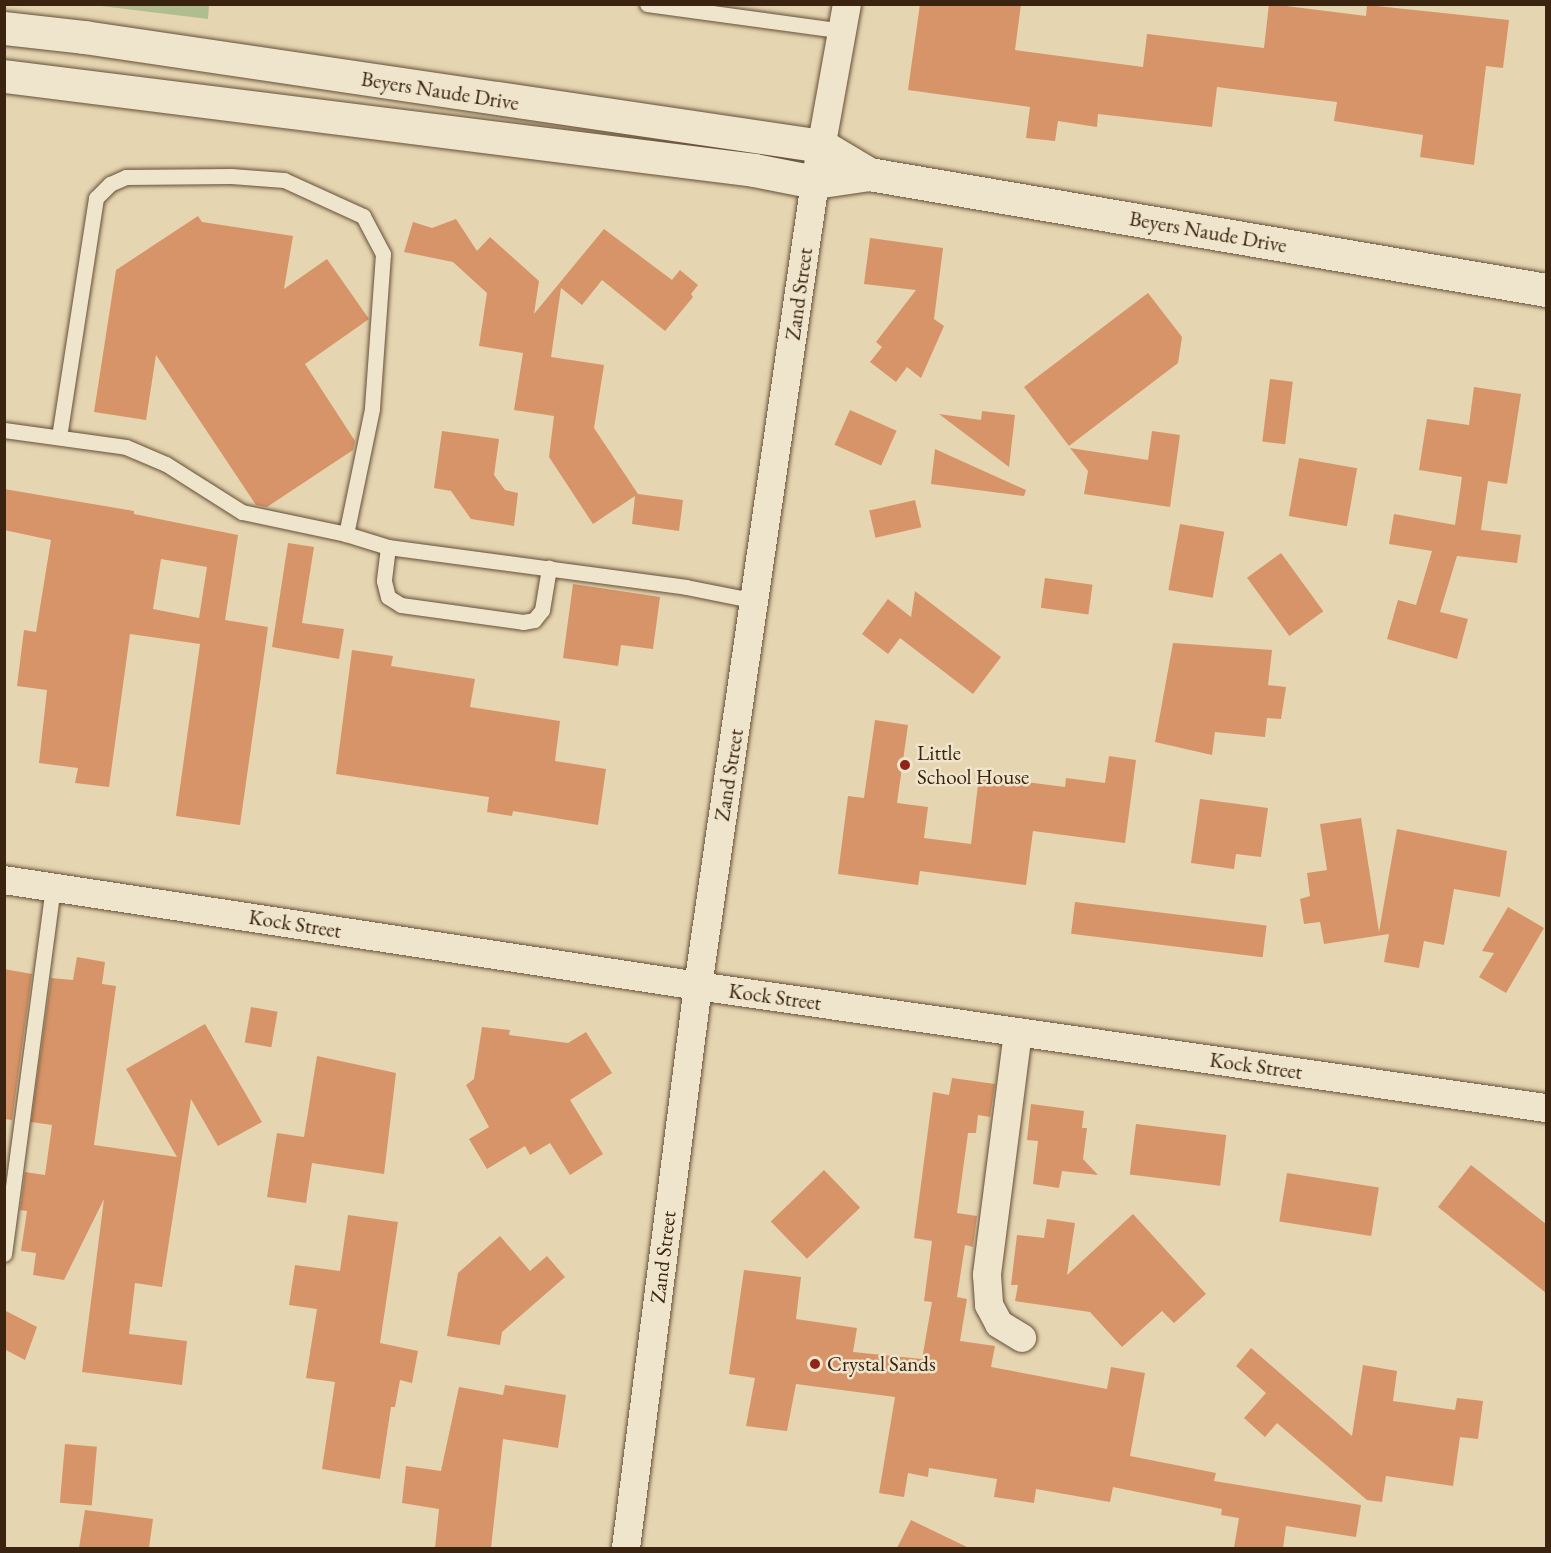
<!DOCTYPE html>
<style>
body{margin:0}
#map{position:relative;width:1551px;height:1553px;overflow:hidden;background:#e6d5b1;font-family:"EB Garamond",serif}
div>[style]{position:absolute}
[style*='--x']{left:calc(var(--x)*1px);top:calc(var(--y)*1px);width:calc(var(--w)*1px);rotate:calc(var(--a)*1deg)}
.green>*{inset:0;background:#b0be8f}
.building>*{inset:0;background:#d79468;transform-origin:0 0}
.roads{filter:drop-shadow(0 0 2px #655038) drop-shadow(0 0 2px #655038)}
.service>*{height:15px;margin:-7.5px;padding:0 7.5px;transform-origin:7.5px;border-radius:7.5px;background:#efe4cc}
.minor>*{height:28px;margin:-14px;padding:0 14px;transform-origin:14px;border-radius:14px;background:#efe4cc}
.tertiary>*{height:33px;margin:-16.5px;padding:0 16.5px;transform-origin:16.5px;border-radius:16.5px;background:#efe4cc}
.dots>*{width:16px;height:16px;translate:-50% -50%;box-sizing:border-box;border:3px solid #efe4cc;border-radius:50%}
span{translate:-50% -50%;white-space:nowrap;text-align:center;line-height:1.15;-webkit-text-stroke:5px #efe4cc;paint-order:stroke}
.street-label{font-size:21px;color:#3a2410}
.poi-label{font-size:21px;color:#3a2410}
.left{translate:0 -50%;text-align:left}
.frame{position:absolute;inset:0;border:6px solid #3a2410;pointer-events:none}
</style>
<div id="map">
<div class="green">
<i style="clip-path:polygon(93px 5px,209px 4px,209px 5px,208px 19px)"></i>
</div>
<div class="building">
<i style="clip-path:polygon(920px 4px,1021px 4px,1015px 50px,1143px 67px,1147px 34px,1264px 48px,1269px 4px,1366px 16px,1367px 5px,1509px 20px,1503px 68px,1486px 66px,1474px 165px,1420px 157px,1423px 135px,1334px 121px,1337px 102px,1217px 87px,1212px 127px,1098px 114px,1097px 127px,1058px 121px,1055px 141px,1026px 138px,1030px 107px,908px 90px)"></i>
<i style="clip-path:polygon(198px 216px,202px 222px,293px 236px,284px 289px,327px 259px,369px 319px,305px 364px,355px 441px,353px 450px,267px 507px,256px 505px,156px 355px,146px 420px,94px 412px,116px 270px)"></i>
<i style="clip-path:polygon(456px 219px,477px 251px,490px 237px,539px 281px,534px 314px,604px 229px,672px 280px,680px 270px,698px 285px,691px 294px,693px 297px,665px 331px,602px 280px,582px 305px,561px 288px,551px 357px,604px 365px,594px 428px,638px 494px,683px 500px,679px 531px,632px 524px,635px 496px,593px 524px,549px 457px,554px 416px,514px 410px,523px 353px,479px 346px,487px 293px,453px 262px,404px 252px,413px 222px,432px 228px)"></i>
<i style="clip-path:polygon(870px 238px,943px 248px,934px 319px,944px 326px,921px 378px,907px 367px,896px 382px,870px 362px,882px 347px,876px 342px,916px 290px,864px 284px)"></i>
<i style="clip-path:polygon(1148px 293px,1182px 337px,1178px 363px,1069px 446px,1024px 387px)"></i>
<i style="left:1270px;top:379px;width:23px;height:63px;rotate:7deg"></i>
<i style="clip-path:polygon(1474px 387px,1521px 394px,1507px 484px,1488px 481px,1481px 530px,1521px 535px,1517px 563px,1457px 556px,1440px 612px,1468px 619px,1457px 659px,1387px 639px,1398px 600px,1416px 605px,1432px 551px,1389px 544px,1394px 514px,1455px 525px,1462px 477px,1419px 470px,1427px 419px,1469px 425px)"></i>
<i style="left:850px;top:410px;width:51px;height:38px;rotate:24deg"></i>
<i style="clip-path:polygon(982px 411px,1015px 415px,1009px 467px,939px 414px,981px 420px)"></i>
<i style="clip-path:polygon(442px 431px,499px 439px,494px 475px,505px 490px,518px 493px,514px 526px,471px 519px,451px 491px,434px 488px)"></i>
<i style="clip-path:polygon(1152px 431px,1180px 435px,1170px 507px,1084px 494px,1088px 471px,1070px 448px,1148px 460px)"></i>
<i style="clip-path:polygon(935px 449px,1026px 490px,1024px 496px,931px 484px)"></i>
<i style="left:1299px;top:458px;width:59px;height:59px;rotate:10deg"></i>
<i style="clip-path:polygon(evenodd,4px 489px,134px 511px,134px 514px,238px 535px,225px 620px,268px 627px,240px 825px,176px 816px,200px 644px,130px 634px,109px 787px,75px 783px,78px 768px,39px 763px,47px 690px,17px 686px,24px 630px,36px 632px,51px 540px,4px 530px,4px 489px,161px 559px,207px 567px,199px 618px,153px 609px,161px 559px)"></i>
<i style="left:915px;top:500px;width:28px;height:47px;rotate:77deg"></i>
<i style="left:1180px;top:524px;width:45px;height:67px;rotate:10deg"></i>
<i style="clip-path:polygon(288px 543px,314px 547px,302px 623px,344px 629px,339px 659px,272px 647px)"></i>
<i style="left:1281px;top:553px;width:72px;height:42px;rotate:54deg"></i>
<i style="left:1045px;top:578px;width:48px;height:30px;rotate:8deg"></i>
<i style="clip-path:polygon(573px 584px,660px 597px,653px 649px,621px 645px,618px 666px,563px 658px)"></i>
<i style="clip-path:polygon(915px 591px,1001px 657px,973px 694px,900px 638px,888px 654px,862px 634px,888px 599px,911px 617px)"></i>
<i style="clip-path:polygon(1173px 643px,1272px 650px,1268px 685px,1286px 687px,1281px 719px,1267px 718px,1265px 737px,1215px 732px,1212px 755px,1155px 742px)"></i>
<i style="clip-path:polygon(352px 650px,393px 656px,391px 666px,475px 679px,470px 707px,560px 721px,555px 761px,606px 769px,598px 825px,513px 811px,512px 816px,487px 812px,489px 797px,336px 774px)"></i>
<i style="clip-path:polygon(875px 720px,908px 725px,897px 803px,928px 807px,924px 838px,971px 844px,979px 776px,1065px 787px,1066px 778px,1105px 783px,1109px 756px,1136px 760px,1125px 843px,1033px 831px,1026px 885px,920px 871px,918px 885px,838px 874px,848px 796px,864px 798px)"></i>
<i style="clip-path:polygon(1200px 799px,1268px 808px,1261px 857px,1236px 854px,1234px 869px,1191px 863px)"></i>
<i style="clip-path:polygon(1361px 818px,1379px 932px,1397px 829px,1507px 851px,1500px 897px,1454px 889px,1444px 945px,1424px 941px,1419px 968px,1384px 962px,1389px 934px,1324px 944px,1320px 922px,1304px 924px,1300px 899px,1310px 896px,1307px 873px,1327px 870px,1320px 824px)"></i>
<i style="left:1075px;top:902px;width:193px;height:32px;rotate:7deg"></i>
<i style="clip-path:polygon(1508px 907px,1544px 928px,1506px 993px,1479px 977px,1494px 953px,1482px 951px)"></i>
<i style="clip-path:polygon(77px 957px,105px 962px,102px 984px,116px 986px,94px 1145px,177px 1157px,126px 1069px,205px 1024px,262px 1122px,218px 1146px,191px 1099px,162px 1287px,135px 1283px,129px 1334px,187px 1341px,182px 1385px,82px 1372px,104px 1199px,64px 1280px,33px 1275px,36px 1253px,21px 1251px,27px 1211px,20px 1210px,25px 1172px,45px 1175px,52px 1125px,31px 1122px,51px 978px,73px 980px)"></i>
<i style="clip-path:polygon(4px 969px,32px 974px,12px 1120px,4px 1119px)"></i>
<i style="left:251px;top:1007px;width:27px;height:36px;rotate:10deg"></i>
<i style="clip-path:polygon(482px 1027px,510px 1030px,509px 1035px,568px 1043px,586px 1032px,612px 1073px,570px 1100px,603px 1154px,570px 1175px,550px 1143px,530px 1155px,525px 1146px,487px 1169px,469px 1139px,489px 1127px,466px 1085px,474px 1079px)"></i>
<i style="clip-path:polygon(317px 1056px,396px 1073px,384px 1174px,312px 1163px,306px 1203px,267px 1197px,277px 1133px,304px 1137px)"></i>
<i style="clip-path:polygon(952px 1078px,995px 1084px,990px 1117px,978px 1115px,976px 1133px,968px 1133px,957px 1213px,977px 1216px,973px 1247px,965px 1245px,957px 1297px,967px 1299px,960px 1341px,995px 1346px,991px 1367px,1107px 1389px,1111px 1367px,1145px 1373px,1130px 1456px,1216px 1473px,1214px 1481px,1361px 1505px,1356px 1537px,1286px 1526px,1283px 1548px,1234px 1548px,1239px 1518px,1221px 1515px,1222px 1509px,1113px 1487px,1110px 1502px,1036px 1489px,1034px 1503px,994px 1497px,997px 1479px,929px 1468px,928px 1477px,908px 1473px,904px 1497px,879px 1493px,895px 1397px,796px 1384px,787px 1431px,746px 1426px,755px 1378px,729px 1374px,744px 1270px,801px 1277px,796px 1319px,857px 1328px,853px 1352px,922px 1359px,932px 1302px,924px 1301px,932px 1241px,914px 1238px,933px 1092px,949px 1095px)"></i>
<i style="clip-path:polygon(1031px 1104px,1084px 1111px,1082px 1128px,1087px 1128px,1083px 1159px,1098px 1175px,1062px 1171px,1059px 1188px,1033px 1184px,1038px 1141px,1027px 1140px)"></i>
<i style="left:1136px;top:1124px;width:91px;height:51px;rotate:7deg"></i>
<i style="clip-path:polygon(1471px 1165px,1546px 1224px,1546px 1293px,1438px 1207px)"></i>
<i style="left:824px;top:1170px;width:52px;height:74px;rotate:46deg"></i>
<i style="left:1287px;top:1173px;width:93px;height:49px;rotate:9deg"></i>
<i style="clip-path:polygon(1133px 1214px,1206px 1294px,1174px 1323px,1162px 1311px,1122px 1347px,1090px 1312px,1015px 1301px,1018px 1285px,1011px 1285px,1017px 1235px,1044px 1238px,1047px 1219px,1075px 1223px,1067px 1275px)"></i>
<i style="clip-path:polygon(348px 1215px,398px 1222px,380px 1343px,418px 1351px,412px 1383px,400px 1380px,395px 1407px,391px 1407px,380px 1479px,322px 1469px,335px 1382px,306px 1378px,317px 1309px,289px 1305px,295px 1265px,340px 1271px)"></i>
<i style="clip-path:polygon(500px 1236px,530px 1271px,547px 1256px,565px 1277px,502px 1332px,500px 1345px,447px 1336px,458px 1273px)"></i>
<i style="clip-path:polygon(4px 1310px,37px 1327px,25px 1360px,4px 1349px)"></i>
<i style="clip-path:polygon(1251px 1348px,1352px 1436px,1363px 1365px,1397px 1371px,1393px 1401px,1455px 1410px,1457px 1398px,1483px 1401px,1478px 1439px,1460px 1437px,1453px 1486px,1386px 1476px,1382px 1502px,1367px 1500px,1277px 1423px,1265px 1437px,1244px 1418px,1266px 1393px,1236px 1366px)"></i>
<i style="clip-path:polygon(505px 1385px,566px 1395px,558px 1448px,503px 1439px,491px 1548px,435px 1548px,439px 1509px,402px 1503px,406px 1466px,441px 1471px,459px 1387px,503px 1395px)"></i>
<i style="left:65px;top:1444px;width:32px;height:59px;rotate:5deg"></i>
<i style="clip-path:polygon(85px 1510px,153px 1519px,149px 1548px,79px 1548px)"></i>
<i style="clip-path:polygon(911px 1520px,969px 1548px,897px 1548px)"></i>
</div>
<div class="roads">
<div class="service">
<i style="--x:647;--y:4;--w:198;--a:7.8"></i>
<i style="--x:4;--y:430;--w:123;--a:7.9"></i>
<i style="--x:126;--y:447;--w:43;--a:23"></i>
<i style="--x:166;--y:464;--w:90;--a:32.3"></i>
<i style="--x:242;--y:512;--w:106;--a:11.9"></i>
<i style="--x:346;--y:534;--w:44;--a:17.2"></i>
<i style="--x:388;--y:547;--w:301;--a:7.6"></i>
<i style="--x:686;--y:587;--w:71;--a:11.3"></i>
<i style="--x:59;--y:437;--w:242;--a:-81.2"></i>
<i style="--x:96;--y:198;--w:20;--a:-45"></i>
<i style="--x:110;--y:184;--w:17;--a:-24"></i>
<i style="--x:126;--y:177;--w:105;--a:-0.5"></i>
<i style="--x:231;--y:176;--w:53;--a:4.3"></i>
<i style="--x:284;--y:180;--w:87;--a:24.5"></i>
<i style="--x:363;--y:216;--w:43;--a:62.2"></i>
<i style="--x:383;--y:254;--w:155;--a:94.1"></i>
<i style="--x:372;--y:409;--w:128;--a:101.7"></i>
<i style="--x:388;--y:547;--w:34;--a:97"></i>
<i style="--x:384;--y:581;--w:16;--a:76"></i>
<i style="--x:388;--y:597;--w:15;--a:32"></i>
<i style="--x:401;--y:605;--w:123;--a:7.9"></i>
<i style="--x:523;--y:622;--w:11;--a:-10"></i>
<i style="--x:534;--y:620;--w:13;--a:-51"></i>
<i style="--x:542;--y:610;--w:43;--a:-80.5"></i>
<i style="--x:4;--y:1254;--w:370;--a:-82.4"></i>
</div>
<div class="minor">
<i style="--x:4;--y:880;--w:702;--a:8.68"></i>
<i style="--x:698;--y:986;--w:857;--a:8.19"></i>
<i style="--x:1018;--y:1032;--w:245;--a:97.3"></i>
<i style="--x:987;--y:1275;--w:30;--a:86"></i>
<i style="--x:989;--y:1305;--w:21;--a:62"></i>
<i style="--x:999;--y:1324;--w:27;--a:31"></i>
<i style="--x:626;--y:1548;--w:567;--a:-82.7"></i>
<i style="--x:698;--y:986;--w:812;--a:-81.72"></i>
<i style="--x:815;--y:182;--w:181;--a:-79.8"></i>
</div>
<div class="tertiary">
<i style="--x:4;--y:28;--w:81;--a:6.4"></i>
<i style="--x:84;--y:37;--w:746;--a:8.4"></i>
<i style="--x:822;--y:146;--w:55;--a:30.8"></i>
<i style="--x:4;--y:76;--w:756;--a:7.14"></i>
<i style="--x:754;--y:170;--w:62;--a:11.1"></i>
<i style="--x:815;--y:182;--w:55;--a:-8.4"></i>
<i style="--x:869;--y:174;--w:687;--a:9.72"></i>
</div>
</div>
<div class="dots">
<i style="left:905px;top:765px;background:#8f2418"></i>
<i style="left:815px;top:1364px;background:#8f2418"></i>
</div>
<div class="street-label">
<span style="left:440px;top:91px;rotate:9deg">Beyers Naude Drive</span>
<span style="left:1208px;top:232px;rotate:10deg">Beyers Naude Drive</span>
<span style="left:799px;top:294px;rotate:-82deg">Zand Street</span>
<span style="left:729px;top:775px;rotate:-81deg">Zand Street</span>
<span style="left:295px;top:924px;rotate:9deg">Kock Street</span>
<span style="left:775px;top:997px;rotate:8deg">Kock Street</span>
<span style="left:1256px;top:1066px;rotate:8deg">Kock Street</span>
<span style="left:663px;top:1257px;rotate:-83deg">Zand Street</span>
</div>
<div class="poi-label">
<span class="left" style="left:917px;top:765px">Little<br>School House</span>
<span class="left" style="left:827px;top:1364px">Crystal Sands</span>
</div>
<div class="frame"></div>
</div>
